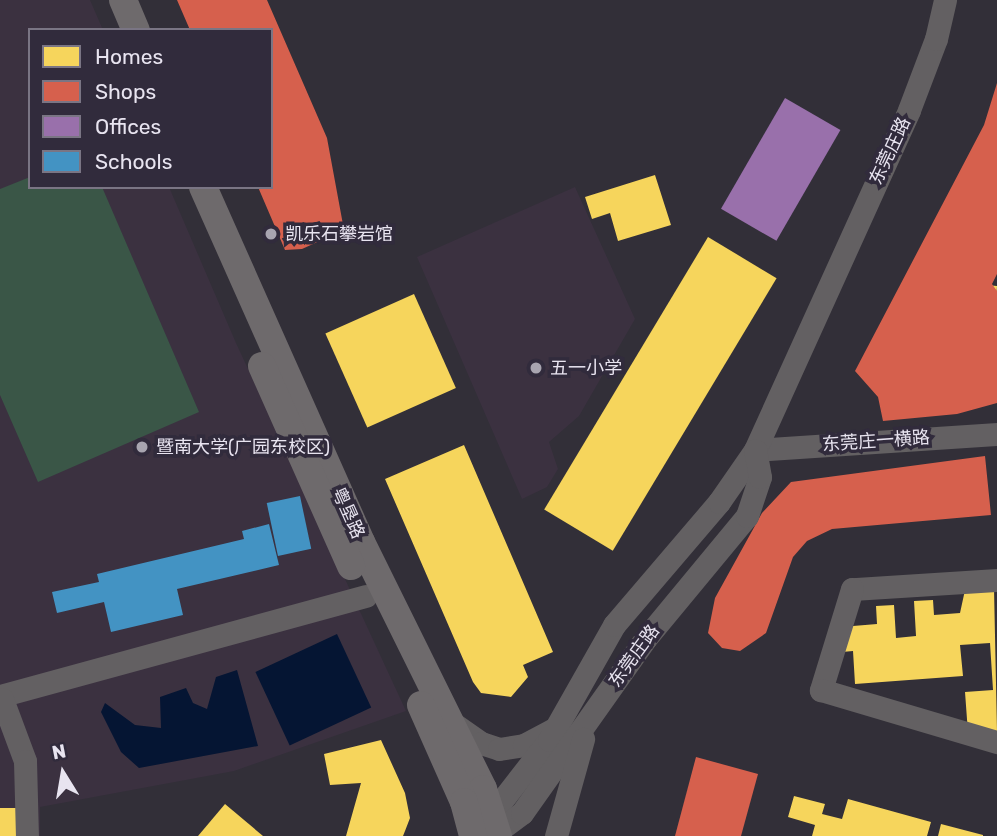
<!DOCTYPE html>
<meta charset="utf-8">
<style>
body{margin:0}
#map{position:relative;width:997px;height:836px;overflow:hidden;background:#322f38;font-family:Rubik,"Noto Sans SC",sans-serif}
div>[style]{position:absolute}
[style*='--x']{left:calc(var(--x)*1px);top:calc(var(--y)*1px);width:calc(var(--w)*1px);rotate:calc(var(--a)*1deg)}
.education>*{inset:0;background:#3b3140}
.green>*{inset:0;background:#3a5647}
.water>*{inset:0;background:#051533;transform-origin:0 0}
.homes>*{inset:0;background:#f6d55c;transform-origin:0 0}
.shops>*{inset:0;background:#d6604d}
.offices>*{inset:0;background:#9970ab;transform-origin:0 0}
.schools>*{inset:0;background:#4393c3;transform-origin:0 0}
.minor>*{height:23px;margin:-11.5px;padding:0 11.5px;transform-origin:11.5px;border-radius:11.5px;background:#636062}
.major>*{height:28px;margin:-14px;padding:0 14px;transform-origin:14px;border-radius:14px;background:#6e6a6c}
.dots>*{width:19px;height:19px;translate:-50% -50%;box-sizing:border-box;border:4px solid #312b3c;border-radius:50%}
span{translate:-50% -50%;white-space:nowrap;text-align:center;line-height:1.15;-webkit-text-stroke:7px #312b3c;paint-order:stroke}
.street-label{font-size:18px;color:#e8e4f0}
.poi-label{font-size:18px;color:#e8e4f0}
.left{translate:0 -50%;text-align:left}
.legend{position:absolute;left:28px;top:28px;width:245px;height:161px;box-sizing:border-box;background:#312b3c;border:2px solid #7a7584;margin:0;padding:9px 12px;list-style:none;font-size:21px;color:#e8e4f0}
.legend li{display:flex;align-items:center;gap:14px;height:35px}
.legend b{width:35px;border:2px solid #7a7584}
.north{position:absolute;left:28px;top:738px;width:70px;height:70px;-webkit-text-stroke:5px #312b3c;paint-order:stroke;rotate:349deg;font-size:19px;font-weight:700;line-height:28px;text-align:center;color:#e8e4f0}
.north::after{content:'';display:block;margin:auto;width:24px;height:32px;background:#e8e4f0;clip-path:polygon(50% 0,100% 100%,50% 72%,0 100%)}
</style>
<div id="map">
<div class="education">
<i style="clip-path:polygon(0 0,90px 0,103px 30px,30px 30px,30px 187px,169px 187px,236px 343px,406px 711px,234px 771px,40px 807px,40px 836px,0 836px)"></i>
<i style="clip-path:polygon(575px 187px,635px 319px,579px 416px,549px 442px,558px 469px,547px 487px,522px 499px,417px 257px)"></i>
</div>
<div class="green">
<i style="clip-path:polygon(30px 177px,30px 187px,102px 187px,199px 412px,38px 482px,0 395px,0 189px)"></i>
</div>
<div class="water">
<i style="left:337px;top:634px;width:81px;height:90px;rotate:65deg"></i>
<i style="clip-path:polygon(237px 670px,258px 746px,139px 768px,121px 752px,101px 712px,105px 703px,135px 725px,161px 728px,160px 697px,186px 688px,193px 703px,207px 709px,216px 677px)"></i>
</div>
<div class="homes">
<i style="clip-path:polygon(655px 175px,671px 225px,618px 241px,610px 213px,592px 219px,585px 197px)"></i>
<i style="left:708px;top:237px;width:80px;height:318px;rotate:31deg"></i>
<i style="clip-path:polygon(980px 267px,986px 285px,997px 286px,993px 353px,997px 356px,986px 375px,972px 365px,962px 375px,944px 370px,949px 360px,922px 346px,915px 349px,905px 332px,917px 308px,912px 303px,930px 284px,930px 273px)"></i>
<i style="left:414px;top:294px;width:103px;height:97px;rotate:66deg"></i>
<i style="clip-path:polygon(464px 445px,553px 652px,523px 665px,528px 677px,511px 697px,481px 693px,473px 682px,385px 479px)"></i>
<i style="clip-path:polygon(994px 588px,997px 731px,968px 733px,965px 692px,993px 690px,990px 643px,960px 645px,963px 676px,855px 684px,853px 651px,842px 652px,841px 627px,877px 624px,876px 606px,894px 605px,896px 638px,916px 636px,914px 601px,933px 600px,934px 615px,960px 613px,965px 590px)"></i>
<i style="clip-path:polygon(381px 740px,405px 793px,410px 818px,405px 831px,403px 836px,346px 836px,361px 783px,330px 785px,324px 754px)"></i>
<i style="clip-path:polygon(794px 796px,825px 804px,822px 814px,842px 819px,848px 799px,931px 822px,927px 836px,812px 836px,815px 825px,788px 817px)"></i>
<i style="clip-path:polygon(225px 804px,263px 836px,198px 836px)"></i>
<i style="left:20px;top:808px;width:28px;height:20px;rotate:90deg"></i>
<i style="clip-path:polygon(941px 824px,983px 835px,983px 836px,938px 836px)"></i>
</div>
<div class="shops">
<i style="clip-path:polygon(177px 0,267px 0,327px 138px,344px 230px,302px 249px,285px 250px,258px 187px,271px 187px,271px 30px,190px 30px)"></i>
<i style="clip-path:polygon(997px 83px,997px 274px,992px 284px,997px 291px,997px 403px,957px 414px,883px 421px,878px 397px,855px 371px,984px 125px)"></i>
<i style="clip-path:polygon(985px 456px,991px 515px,832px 529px,807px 541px,793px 557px,766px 633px,740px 651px,722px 648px,708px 633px,715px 598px,762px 513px,791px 482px)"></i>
<i style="clip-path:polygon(696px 757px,758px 774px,741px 836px,675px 836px)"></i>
</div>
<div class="offices">
<i style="left:785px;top:98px;width:64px;height:128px;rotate:30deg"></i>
</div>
<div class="schools">
<i style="left:300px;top:496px;width:54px;height:34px;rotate:78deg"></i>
<i style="clip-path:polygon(269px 524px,279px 565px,177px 589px,183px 615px,111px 632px,104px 602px,57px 613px,52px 592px,99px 582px,97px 574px,244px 539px,242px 531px)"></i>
</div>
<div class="minor">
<i style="--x:755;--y:450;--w:243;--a:-3.8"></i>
<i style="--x:997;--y:580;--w:145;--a:176.4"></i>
<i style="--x:852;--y:589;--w:106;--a:107.1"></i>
<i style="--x:821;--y:690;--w:184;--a:16.5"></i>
<i style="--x:0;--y:696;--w:379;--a:-15.3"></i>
<i style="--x:2;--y:699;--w:66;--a:69.6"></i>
<i style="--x:25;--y:761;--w:75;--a:88.5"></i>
<i style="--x:451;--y:722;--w:37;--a:35"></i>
<i style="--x:481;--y:743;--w:19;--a:18"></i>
<i style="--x:499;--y:749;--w:25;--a:-9"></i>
<i style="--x:524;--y:745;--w:32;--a:-28"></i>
<i style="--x:482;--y:826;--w:109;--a:-52.1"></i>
<i style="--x:549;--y:740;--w:132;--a:-60.5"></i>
<i style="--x:614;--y:625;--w:162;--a:-49.5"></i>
<i style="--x:719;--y:502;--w:63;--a:-55.3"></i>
<i style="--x:755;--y:450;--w:373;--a:-65.6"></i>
<i style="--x:909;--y:110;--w:76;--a:-69.2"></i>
<i style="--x:936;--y:39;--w:40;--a:-77"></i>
<i style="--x:483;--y:834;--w:15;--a:-11"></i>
<i style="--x:498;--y:831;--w:30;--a:-37"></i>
<i style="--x:522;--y:813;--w:214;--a:-54.7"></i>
<i style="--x:646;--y:638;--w:158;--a:-50.4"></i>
<i style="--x:747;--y:516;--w:41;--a:-71.6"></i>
<i style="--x:760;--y:477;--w:27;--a:-100"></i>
<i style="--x:556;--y:836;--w:101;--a:-74.4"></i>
</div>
<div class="major">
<i style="--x:123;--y:0;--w:33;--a:67"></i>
<i style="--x:203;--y:187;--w:389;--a:66"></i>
<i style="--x:361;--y:542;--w:275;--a:63.7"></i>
<i style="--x:483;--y:789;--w:49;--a:72.3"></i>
<i style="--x:262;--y:366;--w:219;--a:66"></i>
<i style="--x:421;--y:705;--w:106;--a:66.1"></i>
<i style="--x:464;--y:802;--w:35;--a:75"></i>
</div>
<div class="dots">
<i style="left:271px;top:234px;background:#a8a5b0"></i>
<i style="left:536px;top:368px;background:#a8a5b0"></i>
<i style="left:142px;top:447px;background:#a8a5b0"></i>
</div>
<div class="street-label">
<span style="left:890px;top:151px;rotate:-65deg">东莞庄路</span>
<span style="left:876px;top:441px;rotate:-4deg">东莞庄一横路</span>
<span style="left:348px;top:513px;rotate:66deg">粤垦路</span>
<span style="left:634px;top:656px;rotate:-54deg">东莞庄路</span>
</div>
<div class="poi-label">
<span class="left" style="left:285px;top:234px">凯乐石攀岩馆</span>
<span class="left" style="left:550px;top:368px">五一小学</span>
<span class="left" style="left:156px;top:447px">暨南大学(广园东校区)</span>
</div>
<ul class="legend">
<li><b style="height:19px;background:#f6d55c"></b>Homes</li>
<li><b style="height:19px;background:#d6604d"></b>Shops</li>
<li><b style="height:19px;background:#9970ab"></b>Offices</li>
<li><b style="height:19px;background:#4393c3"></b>Schools</li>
</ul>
<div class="north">N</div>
</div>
